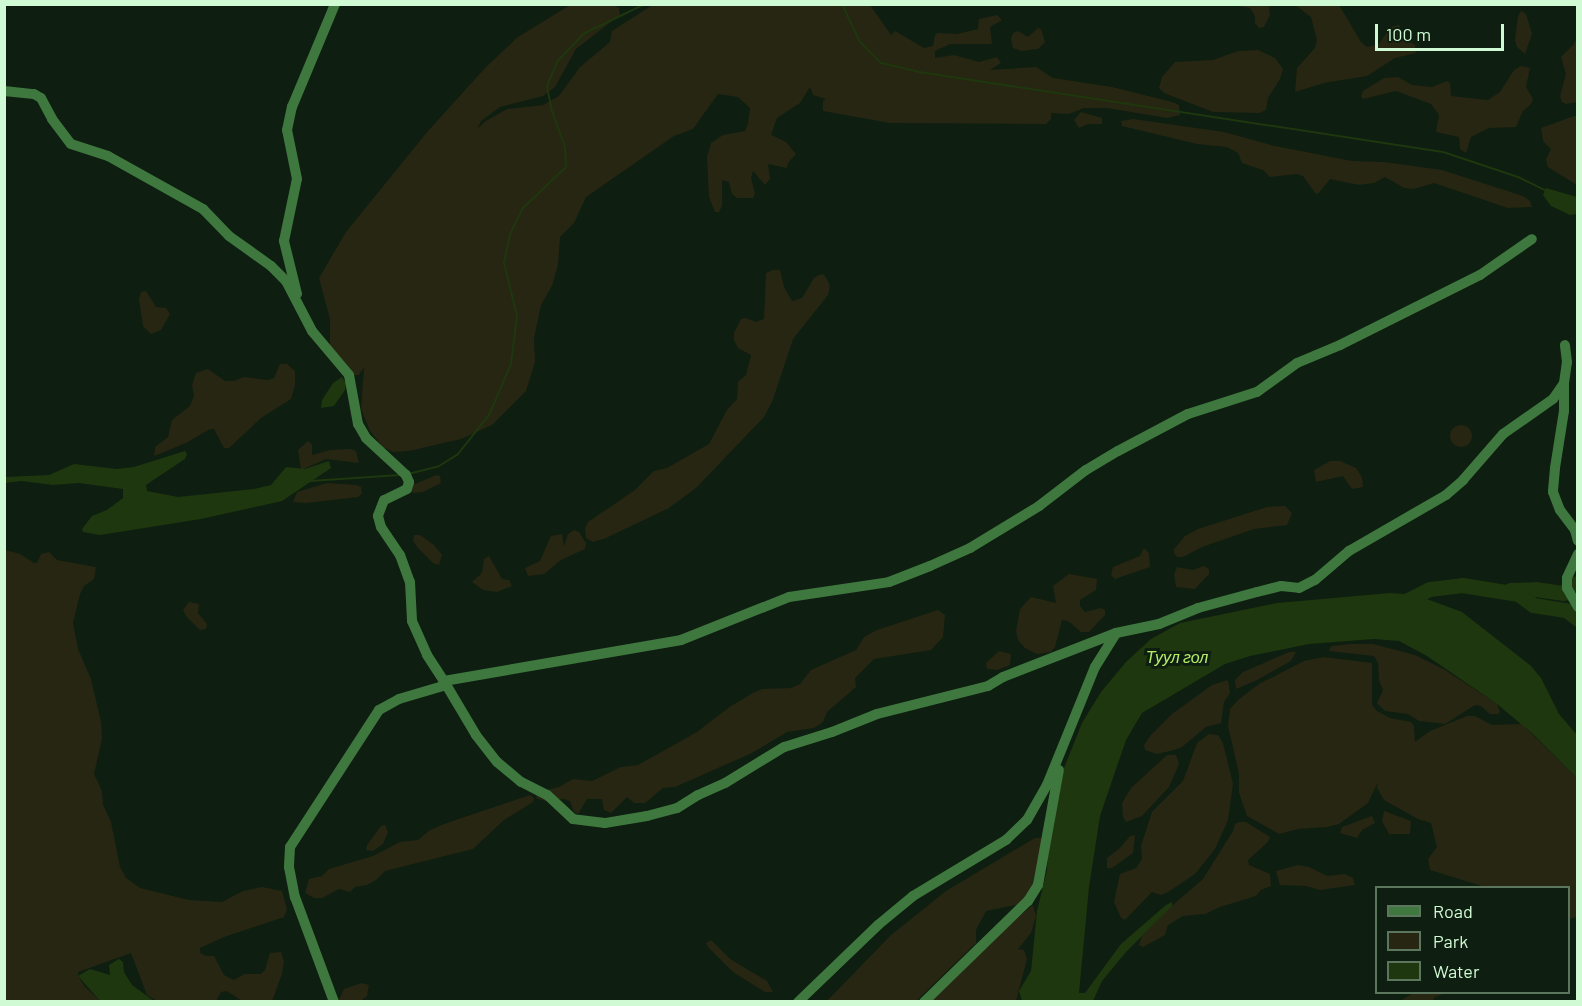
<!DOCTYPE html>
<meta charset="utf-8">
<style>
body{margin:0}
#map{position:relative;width:1582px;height:1006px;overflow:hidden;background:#0e1e10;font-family:Barlow,sans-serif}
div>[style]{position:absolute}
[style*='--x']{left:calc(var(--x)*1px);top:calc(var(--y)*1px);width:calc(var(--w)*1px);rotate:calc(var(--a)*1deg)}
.green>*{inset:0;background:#272612}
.round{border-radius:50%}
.water>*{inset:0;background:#1e370e}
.stream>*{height:2px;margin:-1px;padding:0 1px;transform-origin:1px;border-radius:1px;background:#1e370e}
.river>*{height:15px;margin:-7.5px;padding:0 7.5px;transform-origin:7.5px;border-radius:7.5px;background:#1e370e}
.street>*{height:10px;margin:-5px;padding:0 5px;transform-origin:5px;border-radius:5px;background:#3e783e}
span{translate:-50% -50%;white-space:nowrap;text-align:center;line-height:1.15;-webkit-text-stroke:6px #0e1e10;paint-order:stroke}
.water-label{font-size:16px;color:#b5ef68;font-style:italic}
.frame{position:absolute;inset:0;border:6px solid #d0fad3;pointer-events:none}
.legend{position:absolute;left:1375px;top:886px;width:195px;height:108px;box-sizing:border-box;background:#0e1e10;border:2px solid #5c765e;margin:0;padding:8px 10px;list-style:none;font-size:18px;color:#d0fad3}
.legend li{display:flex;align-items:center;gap:12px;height:30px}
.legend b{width:30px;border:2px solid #5c765e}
.scale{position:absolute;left:1375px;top:24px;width:129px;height:27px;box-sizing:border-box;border:3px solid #d0fad3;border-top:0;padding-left:8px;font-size:18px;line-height:21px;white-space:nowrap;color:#d0fad3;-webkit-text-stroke:4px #0e1e10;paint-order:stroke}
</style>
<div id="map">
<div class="green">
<i style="clip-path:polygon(654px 4px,870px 5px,891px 35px,895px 31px,924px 48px,933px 46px,935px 35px,938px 33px,957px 34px,978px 29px,979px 19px,997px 15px,1002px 20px,990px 27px,992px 44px,950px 44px,935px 51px,935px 58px,954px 55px,979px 62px,997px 57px,1001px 63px,990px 70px,1036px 67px,1053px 78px,1112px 87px,1172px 102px,1179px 105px,1180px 115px,1167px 118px,1107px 108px,1084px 108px,1069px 114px,1051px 113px,1051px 119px,1046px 124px,890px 123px,823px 111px,823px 101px,826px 99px,813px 95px,810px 87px,800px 103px,777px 118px,771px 135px,786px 142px,796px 154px,788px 163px,787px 168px,768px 164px,770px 179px,765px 185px,753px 171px,751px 178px,755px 194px,753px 198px,737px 198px,732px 194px,729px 182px,722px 180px,722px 206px,719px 212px,715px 212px,709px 197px,707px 157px,711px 143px,723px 135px,745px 131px,748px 124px,750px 108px,738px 97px,718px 94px,693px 129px,674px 136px,586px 197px,574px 223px,560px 237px,558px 265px,552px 286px,541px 305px,534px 338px,535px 362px,526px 391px,492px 425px,461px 439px,409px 451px,393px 452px,383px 447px,370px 431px,361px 409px,364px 367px,359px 375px,353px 375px,330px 346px,330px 319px,319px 278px,346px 232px,428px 131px,486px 67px,518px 37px,570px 5px,614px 5px,619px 8px,620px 15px,576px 49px,555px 87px,543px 96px,500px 107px,481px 121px,473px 138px,477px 129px,486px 121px,507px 109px,543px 105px,559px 96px,580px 67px,610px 42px,612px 31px)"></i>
<i style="clip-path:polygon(1235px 5px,1269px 5px,1270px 15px,1264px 27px,1259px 28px,1255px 23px,1255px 16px,1250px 8px)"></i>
<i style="clip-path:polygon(1295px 5px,1339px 5px,1361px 42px,1367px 47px,1378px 45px,1391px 27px,1399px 25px,1407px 40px,1415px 45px,1416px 53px,1395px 58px,1367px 76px,1324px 83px,1295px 92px,1297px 68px,1315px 48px,1317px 40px,1311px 17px)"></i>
<i style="clip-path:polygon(1521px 11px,1526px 14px,1532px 34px,1525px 54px,1517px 47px,1515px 40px,1518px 16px)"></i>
<i style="clip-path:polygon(1038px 28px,1041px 29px,1045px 42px,1038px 49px,1022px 51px,1013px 48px,1011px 38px,1013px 33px,1018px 31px,1028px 37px)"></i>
<i style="clip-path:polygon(1577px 36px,1577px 102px,1566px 104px,1562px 102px,1560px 96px,1566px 74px,1561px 57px,1574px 44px)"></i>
<i style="clip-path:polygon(1258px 50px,1275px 58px,1283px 69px,1280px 79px,1268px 98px,1266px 110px,1259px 113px,1213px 112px,1164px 93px,1159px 88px,1162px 77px,1175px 62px,1213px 60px,1238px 51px)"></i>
<i style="clip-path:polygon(1521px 66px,1530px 68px,1526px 87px,1533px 99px,1531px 104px,1523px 111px,1516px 127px,1489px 128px,1471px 137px,1466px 153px,1460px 149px,1459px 137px,1436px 132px,1439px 115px,1431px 104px,1396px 91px,1363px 99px,1361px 96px,1363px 91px,1384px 78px,1398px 77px,1412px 85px,1432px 87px,1447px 81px,1450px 83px,1451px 96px,1488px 100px,1500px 92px,1514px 70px)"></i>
<i style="clip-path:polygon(1081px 112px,1102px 118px,1102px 124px,1088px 124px,1079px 128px,1074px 120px)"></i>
<i style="clip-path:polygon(1577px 115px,1577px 185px,1548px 167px,1546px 159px,1551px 149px,1543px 141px,1541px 128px)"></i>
<i style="clip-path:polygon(1133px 119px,1224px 132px,1275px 146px,1352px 161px,1384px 162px,1442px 170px,1523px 196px,1530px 201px,1532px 207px,1508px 208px,1434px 183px,1414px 189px,1404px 188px,1385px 177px,1374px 183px,1359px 185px,1330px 179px,1319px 193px,1316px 194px,1303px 176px,1297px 174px,1270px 177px,1263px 170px,1242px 163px,1238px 153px,1227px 147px,1197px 144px,1122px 126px,1121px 121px)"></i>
<i style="clip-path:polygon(773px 270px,780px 270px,784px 287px,792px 301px,802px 298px,814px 278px,819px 275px,823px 274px,827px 279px,830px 286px,828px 295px,793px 339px,772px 402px,764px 417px,696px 488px,669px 508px,606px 538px,593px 542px,586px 538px,585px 528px,588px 522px,635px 490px,654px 471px,667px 468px,709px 444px,727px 410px,737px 399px,738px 382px,746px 375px,751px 355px,738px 348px,734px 340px,734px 333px,741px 319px,746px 318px,756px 322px,764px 319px,766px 273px)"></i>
<i style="clip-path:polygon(146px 291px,156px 307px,166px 308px,170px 314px,161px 330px,151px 334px,143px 326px,139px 299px,141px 292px)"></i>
<i style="clip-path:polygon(280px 364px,287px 364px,295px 371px,295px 385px,291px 399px,261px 418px,229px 448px,224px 448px,214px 429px,210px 429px,186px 443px,154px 456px,155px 447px,168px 437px,172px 420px,190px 406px,194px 396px,192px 385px,196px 373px,208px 369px,225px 381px,234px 381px,244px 377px,268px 380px,274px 378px)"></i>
<i class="round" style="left:1450px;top:425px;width:22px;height:22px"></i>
<i style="clip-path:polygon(308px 441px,312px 445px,312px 455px,330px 450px,350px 449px,356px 451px,359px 463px,326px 459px,301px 470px,298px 450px)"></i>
<i style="clip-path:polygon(1330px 461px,1340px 461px,1356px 468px,1362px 477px,1363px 487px,1352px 489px,1343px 476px,1316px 482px,1314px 470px)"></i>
<i style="clip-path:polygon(436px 475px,440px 476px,441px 483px,423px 492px,413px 493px,410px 489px,413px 485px)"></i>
<i style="clip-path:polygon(327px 483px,357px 485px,361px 487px,362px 493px,358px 497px,306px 503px,293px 502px,297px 492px)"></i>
<i style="clip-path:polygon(1285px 506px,1292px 513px,1287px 525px,1254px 529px,1202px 547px,1183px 557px,1177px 557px,1174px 553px,1174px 549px,1185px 536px,1198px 529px,1267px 507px)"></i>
<i style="clip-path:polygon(574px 530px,579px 532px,586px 543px,585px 549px,561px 560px,544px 574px,528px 576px,525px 568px,540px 561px,551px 536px,562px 534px,564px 546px,568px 534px)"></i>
<i style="clip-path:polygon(414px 535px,420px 535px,434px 545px,442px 555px,439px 565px,433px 563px,418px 548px,413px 541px)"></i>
<i style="clip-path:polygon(1144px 548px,1149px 553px,1150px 567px,1115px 579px,1111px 575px,1113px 567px,1140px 556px)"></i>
<i style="clip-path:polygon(5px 550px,20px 554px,34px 563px,37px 563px,41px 554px,49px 552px,57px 560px,96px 567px,94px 579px,84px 586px,80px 594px,73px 623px,78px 649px,91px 679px,101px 722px,102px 739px,94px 774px,102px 791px,103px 805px,111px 822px,120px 867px,126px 878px,140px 888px,189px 900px,222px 902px,243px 891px,262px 887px,282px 891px,287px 909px,284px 917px,224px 937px,200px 948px,200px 953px,206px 956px,214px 956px,224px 975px,234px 980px,245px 974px,261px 974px,265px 970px,270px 953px,281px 952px,284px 961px,282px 974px,272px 1001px,242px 1001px,227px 991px,221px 992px,216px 1001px,157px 1001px,147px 995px,131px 953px,78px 972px,78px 976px,85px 987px,100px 1001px,5px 1002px)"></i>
<i style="clip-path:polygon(489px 556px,502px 579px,509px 580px,512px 586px,497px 592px,483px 590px,472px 582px,482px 573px,484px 559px)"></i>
<i style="clip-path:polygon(1204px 566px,1209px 569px,1209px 574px,1195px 589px,1176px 587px,1174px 575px,1177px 567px,1193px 570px)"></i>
<i style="clip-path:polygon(1069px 574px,1097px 579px,1096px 590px,1080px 600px,1080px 606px,1085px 612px,1101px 608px,1105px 610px,1105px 615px,1089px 632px,1081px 632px,1068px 621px,1062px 620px,1055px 647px,1051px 652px,1037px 654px,1025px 648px,1018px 640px,1016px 631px,1020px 609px,1031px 597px,1056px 603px,1053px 586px)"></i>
<i style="clip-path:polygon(189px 602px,199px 604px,198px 613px,207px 624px,206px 629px,200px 630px,186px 616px,183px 610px)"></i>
<i style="clip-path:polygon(938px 610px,945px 615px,943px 637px,931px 650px,874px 659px,855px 678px,856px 687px,827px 712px,823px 722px,814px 728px,787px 732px,752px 753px,675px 787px,663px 788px,645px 803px,634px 803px,627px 797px,611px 813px,604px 810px,602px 799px,587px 799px,578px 814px,574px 812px,570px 801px,564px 799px,545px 801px,536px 798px,538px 792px,559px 787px,573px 779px,592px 781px,621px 767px,638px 765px,697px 732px,731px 706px,753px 693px,762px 689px,791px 688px,800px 684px,811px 670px,856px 650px,864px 637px,877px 630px)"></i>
<i style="clip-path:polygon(1351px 644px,1373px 644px,1415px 655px,1445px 670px,1497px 704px,1500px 711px,1499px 714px,1490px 714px,1481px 706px,1475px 705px,1445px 724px,1419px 721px,1408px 714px,1385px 711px,1377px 703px,1383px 690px,1379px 680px,1378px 663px,1374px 656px,1329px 651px,1331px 646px)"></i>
<i style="clip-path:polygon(999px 651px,1011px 654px,1010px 665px,997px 670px,987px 669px,986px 663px)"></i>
<i style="clip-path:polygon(1289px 652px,1296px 652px,1291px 661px,1257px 680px,1236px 689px,1235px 680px,1243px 672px)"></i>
<i style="clip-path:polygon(1324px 657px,1372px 663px,1372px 705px,1377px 711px,1390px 718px,1411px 722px,1414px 726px,1415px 742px,1430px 731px,1467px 716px,1475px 716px,1492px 725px,1522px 724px,1577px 778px,1577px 917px,1569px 919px,1568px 888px,1485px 887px,1430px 870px,1428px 859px,1437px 847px,1431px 823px,1418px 819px,1384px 800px,1377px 788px,1378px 782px,1368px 803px,1339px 824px,1327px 827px,1298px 829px,1279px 834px,1247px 816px,1239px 793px,1239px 774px,1228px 726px,1230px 709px,1238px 700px,1259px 684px,1304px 661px)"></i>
<i style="clip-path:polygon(1228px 680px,1230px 693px,1224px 702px,1221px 723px,1206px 727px,1182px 747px,1174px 750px,1157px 754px,1145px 750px,1144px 745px,1151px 735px,1172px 714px,1212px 685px)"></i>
<i style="clip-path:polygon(1209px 734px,1218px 735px,1223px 743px,1233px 784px,1228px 820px,1215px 849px,1195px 874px,1168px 892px,1161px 895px,1152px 892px,1125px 920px,1121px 918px,1114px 902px,1120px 874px,1136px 868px,1142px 859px,1141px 846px,1152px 812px,1183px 781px,1197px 743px)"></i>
<i style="clip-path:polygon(1167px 755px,1176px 755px,1179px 764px,1169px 787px,1142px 816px,1126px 822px,1123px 817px,1122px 803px,1131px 788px)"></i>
<i style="clip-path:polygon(530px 795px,534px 798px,533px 802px,504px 820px,473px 849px,385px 871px,376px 880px,367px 885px,355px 887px,350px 892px,339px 889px,322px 898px,314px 898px,305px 893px,309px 879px,322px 876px,329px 869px,373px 856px,400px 842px,418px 840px,430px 830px,444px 824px)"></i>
<i style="clip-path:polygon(1384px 811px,1411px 821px,1410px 834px,1389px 834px,1382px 821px)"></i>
<i style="clip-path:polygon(1372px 816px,1375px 823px,1362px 830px,1357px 838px,1340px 833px,1342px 827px)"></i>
<i style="clip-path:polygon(1239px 822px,1246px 822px,1270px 837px,1268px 842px,1248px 860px,1249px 865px,1270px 874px,1271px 886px,1261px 890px,1256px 896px,1220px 907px,1205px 914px,1183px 916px,1168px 925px,1165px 935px,1143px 947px,1139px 945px,1142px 936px,1167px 910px,1203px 879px,1233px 831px,1235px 824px)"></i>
<i style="clip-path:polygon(385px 825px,388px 832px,383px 844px,373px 851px,366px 850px,367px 845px,381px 826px)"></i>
<i style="clip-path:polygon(1135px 835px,1133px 853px,1112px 868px,1107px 868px,1107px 858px,1120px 848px,1130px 836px)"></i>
<i style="clip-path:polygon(1035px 838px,1042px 838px,1034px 886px,1020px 904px,986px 911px,976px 930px,976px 943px,916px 1001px,826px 1002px,891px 935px,946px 891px)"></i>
<i style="clip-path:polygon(1298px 865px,1309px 867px,1327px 876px,1345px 874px,1353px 878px,1355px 885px,1320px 890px,1306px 886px,1280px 885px,1276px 871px)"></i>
<i style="clip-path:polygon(1033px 905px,1036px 916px,1031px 933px,1018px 949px,1024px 950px,1027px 959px,1016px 1001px,929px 1002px,1008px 926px)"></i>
<i style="clip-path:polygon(711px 940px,730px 959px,767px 981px,773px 992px,765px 992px,733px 972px,708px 947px,706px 943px)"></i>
<i style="clip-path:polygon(362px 983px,369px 985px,367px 996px,362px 1000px,338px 1002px,344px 989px)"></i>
<i style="clip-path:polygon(1415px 992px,1446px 992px,1446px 993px,1435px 997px,1432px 1001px,1400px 1001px)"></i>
</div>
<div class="water">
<i style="clip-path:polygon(1546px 188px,1577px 197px,1577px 214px,1570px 215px,1551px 206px,1543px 195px)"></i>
<i style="clip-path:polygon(342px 377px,346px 383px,345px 390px,334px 406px,321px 408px,322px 400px,333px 383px)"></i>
<i style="clip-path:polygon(185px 451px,187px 454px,185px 459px,146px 485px,147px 491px,178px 497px,254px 489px,271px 485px,286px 467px,305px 469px,329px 461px,331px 468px,282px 501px,201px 519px,100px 535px,83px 532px,82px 529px,92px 516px,107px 510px,123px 498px,123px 489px,79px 483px,53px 485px,21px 481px,5px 483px,5px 477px,49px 475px,74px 464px,117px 469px,134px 467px)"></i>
<i style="clip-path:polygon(1390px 593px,1416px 595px,1462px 612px,1531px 666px,1541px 678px,1559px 714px,1577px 735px,1577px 778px,1533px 734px,1497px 704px,1427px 656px,1399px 641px,1374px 639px,1309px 644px,1250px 656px,1225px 664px,1142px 713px,1126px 740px,1100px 816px,1089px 887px,1079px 993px,1085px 993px,1121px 944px,1166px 905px,1172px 902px,1172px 906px,1126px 952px,1102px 981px,1093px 1001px,1022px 1001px,1019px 991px,1031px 971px,1037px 911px,1047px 870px,1049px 835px,1064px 768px,1082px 723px,1101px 692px,1126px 662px,1151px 639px,1180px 623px,1277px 603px)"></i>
<i style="clip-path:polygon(119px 959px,123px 962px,124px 972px,132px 985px,154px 1001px,100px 1001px,78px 976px,90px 969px,110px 975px,109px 965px)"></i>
</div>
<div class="stream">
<i style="--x:842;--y:4;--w:42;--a:64.7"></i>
<i style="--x:860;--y:42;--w:30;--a:45"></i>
<i style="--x:881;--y:63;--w:39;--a:13"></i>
<i style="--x:919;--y:72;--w:530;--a:8.68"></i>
<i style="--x:1443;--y:152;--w:79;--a:18.4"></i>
<i style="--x:1518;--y:177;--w:30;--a:26"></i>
<i style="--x:408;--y:474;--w:32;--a:-14"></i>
<i style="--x:439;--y:466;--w:22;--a:-32"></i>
<i style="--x:458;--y:454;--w:50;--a:-51.5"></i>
<i style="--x:489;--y:415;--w:56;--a:-66.7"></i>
<i style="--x:511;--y:364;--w:48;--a:-82.9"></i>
<i style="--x:517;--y:316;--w:55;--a:-103.8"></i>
<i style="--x:504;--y:263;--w:30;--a:-78"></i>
<i style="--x:510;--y:234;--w:28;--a:-64"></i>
<i style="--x:522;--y:209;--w:61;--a:-43.7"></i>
<i style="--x:566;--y:167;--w:20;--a:-93"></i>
<i style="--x:565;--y:147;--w:37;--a:-110"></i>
<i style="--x:552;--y:112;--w:26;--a:-101"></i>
<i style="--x:547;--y:86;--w:26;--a:-67"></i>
<i style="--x:557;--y:62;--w:38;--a:-47"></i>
<i style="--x:583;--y:34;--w:69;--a:-25.8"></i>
<i style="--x:310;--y:481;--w:90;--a:-3.8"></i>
</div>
<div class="river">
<i style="--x:1510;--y:590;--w:25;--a:-2"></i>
<i style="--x:1535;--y:589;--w:28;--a:8"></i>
<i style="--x:1563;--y:593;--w:13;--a:-45"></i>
<i style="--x:1572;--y:584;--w:6;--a:-9"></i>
<i style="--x:1398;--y:605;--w:36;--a:-27"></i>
<i style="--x:1430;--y:589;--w:32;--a:-7"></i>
<i style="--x:1462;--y:585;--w:57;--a:9.1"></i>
<i style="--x:1518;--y:594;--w:19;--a:36"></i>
<i style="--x:1533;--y:605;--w:33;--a:9"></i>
<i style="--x:1566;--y:610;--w:15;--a:37"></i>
</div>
<div class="street">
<i style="--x:4;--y:91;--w:30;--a:6"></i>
<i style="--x:34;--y:94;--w:8;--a:30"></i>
<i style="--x:41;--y:98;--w:24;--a:62"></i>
<i style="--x:52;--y:119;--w:31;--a:53"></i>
<i style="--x:71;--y:144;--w:39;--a:18"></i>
<i style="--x:108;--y:156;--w:109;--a:29.2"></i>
<i style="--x:203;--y:209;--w:37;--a:46"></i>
<i style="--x:229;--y:236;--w:52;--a:35.5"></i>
<i style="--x:271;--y:266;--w:21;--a:45"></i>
<i style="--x:286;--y:281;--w:56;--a:62.5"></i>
<i style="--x:312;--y:331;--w:57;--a:49.9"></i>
<i style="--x:349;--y:375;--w:50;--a:79.6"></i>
<i style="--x:358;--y:424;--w:16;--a:60"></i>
<i style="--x:366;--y:438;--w:54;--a:42.8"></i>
<i style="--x:406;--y:475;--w:8;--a:67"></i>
<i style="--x:409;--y:482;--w:7;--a:106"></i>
<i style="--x:407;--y:489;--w:25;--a:154"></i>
<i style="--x:384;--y:500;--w:17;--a:111"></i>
<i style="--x:378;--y:516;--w:11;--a:75"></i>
<i style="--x:381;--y:527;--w:34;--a:56"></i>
<i style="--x:400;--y:555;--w:29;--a:70"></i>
<i style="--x:410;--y:582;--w:39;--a:87"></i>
<i style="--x:412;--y:621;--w:37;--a:66"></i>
<i style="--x:427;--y:655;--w:31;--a:57"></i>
<i style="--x:444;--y:681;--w:5;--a:101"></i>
<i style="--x:443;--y:686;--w:46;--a:163.5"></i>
<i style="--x:399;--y:699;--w:23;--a:151"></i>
<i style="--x:379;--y:710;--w:163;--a:123"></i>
<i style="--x:290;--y:847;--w:20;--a:93"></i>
<i style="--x:289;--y:867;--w:31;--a:79"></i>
<i style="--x:295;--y:897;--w:112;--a:69.6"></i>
<i style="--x:297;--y:294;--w:55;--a:-103.8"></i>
<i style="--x:284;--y:241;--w:63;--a:-78.2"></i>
<i style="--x:297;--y:179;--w:50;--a:-101.5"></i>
<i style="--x:287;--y:130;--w:24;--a:-78"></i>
<i style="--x:292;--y:107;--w:112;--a:-67.3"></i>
<i style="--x:1564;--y:384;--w:27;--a:90"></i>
<i style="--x:1564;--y:411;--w:58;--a:99"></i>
<i style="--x:1555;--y:468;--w:24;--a:95"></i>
<i style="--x:1553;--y:492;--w:19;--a:69"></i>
<i style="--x:1560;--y:510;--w:25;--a:53"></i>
<i style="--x:1575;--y:530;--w:11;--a:75"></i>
<i style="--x:1578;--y:554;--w:26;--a:115"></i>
<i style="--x:1567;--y:578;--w:10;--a:90"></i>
<i style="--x:1567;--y:588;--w:22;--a:60"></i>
<i style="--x:1116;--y:633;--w:121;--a:158.7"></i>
<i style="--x:1003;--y:677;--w:17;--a:149"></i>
<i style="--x:988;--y:686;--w:114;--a:165.8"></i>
<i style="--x:877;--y:714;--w:48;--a:158.2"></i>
<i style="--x:832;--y:732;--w:50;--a:162.6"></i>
<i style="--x:784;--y:747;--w:69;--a:148.6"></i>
<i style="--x:725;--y:783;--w:30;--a:156"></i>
<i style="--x:698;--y:795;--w:25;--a:148"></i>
<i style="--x:677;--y:808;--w:31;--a:165"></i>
<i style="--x:647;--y:816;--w:43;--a:170.5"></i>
<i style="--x:605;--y:823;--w:32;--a:-173"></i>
<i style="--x:573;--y:819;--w:35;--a:-137"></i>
<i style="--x:547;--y:795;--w:29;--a:-153"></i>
<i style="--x:521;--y:782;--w:31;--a:-140"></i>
<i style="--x:497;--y:762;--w:34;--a:-128"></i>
<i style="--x:476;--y:735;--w:63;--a:-120.7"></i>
<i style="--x:444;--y:681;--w:241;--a:-9.8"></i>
<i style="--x:681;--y:640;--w:116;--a:-21.7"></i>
<i style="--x:789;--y:597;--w:101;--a:-8.5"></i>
<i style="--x:889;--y:582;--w:44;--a:-21.3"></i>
<i style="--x:930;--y:566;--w:44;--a:-24.2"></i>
<i style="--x:970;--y:548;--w:81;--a:-31.3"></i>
<i style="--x:1039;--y:506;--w:59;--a:-37.5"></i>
<i style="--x:1086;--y:470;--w:37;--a:-31"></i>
<i style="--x:1118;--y:451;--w:79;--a:-27.9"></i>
<i style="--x:1188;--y:414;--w:72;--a:-17.7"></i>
<i style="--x:1257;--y:392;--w:49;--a:-35.9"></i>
<i style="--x:1297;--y:363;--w:47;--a:-22.7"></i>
<i style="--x:1340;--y:345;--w:157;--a:-26.6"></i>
<i style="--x:1480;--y:275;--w:63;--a:-34.7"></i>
<i style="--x:798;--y:1002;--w:111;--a:-43.9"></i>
<i style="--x:878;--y:925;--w:45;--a:-39.6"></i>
<i style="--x:913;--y:896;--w:109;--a:-31.1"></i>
<i style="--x:1006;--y:840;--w:29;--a:-44"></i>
<i style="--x:1027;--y:820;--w:40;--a:-60.3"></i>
<i style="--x:1047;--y:785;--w:127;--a:-67.9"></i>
<i style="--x:1095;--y:667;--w:40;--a:-58"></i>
<i style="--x:1116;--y:633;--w:44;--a:-11.8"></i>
<i style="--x:1159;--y:624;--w:42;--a:-22.3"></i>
<i style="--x:1198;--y:608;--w:61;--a:-15.2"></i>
<i style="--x:1257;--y:592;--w:25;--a:-14"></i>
<i style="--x:1281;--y:586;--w:18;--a:6"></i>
<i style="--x:1299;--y:588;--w:18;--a:-27"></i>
<i style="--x:1315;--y:580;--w:45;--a:-40.5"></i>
<i style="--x:1349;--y:551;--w:112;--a:-30"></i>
<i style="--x:1446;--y:495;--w:23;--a:-41"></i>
<i style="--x:1463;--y:480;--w:61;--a:-49"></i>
<i style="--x:1503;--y:434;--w:61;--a:-35"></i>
<i style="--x:1553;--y:399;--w:19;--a:-55"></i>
<i style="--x:1564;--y:383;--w:21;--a:-82"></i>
<i style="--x:1567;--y:362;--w:17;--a:-97"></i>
<i style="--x:924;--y:1002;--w:145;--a:-44.2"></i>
<i style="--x:1028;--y:901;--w:19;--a:-58"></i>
<i style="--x:1038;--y:885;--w:117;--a:-79.7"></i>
</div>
<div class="water-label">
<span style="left:1177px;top:657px">Туул гол</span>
</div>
<div class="frame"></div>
<ul class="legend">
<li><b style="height:8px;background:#3e783e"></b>Road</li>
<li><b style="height:16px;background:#272612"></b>Park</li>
<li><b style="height:16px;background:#1e370e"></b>Water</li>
</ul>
<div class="scale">100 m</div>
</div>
